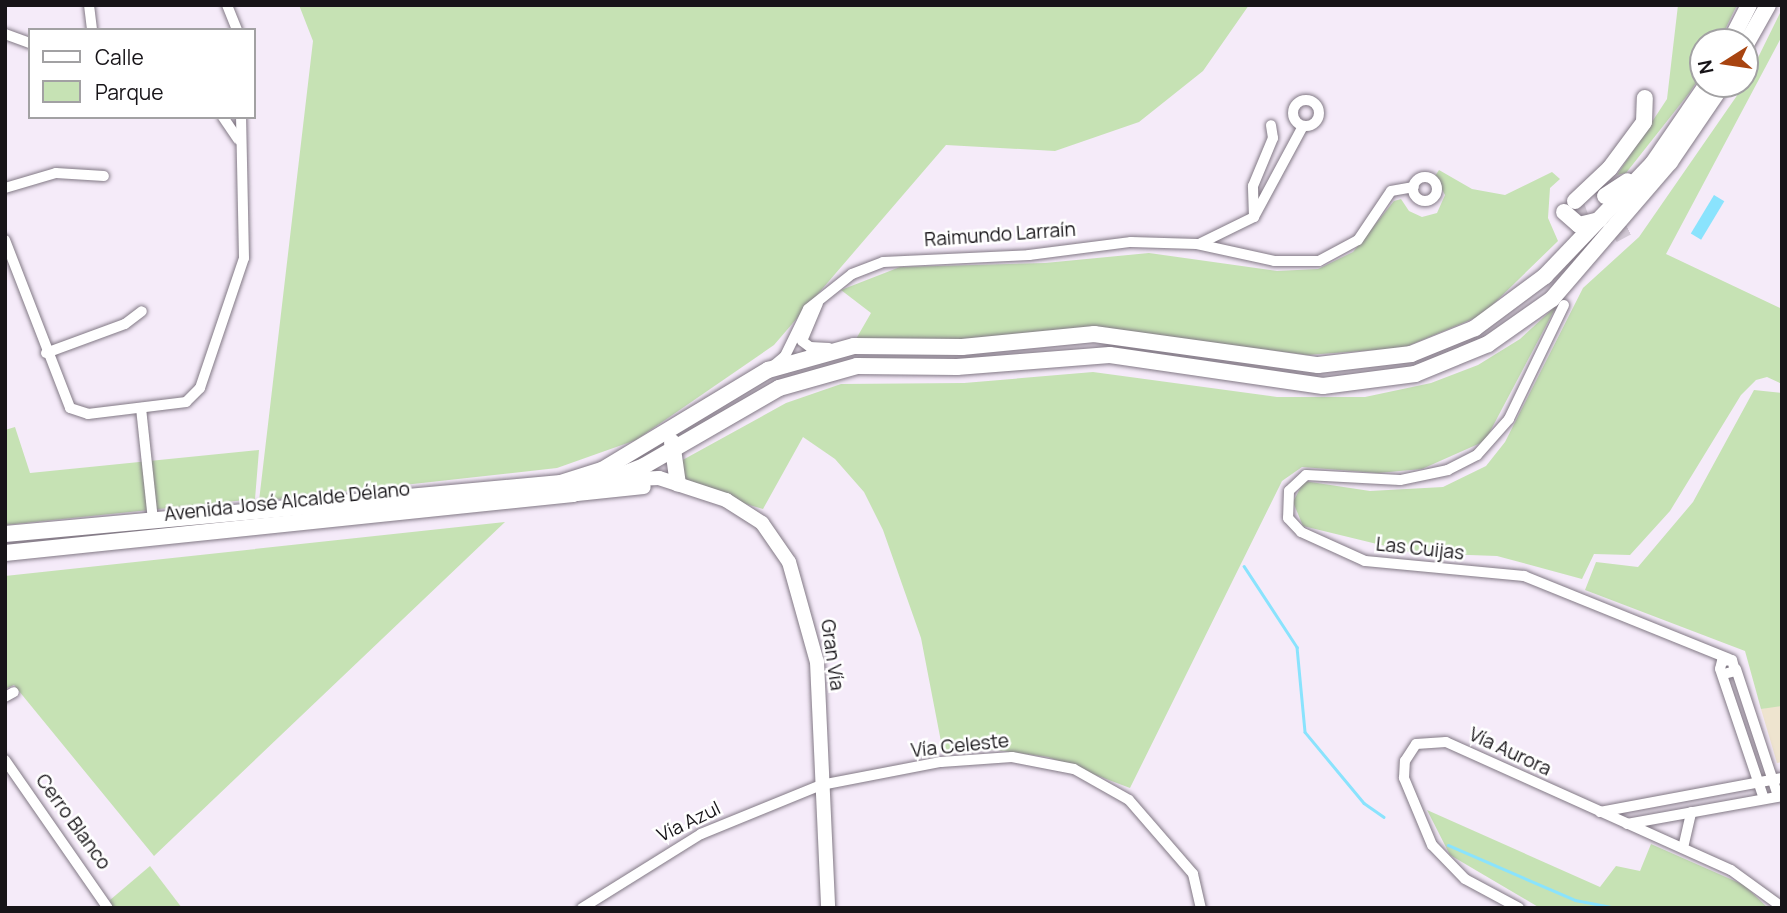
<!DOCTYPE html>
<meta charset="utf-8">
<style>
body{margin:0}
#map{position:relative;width:1787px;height:913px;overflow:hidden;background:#f5ebf9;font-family:Manrope,sans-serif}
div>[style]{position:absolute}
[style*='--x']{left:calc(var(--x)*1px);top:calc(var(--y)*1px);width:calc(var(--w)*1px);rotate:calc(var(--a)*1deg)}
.industrial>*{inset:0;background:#eee4cf}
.green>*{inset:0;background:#c6e2b4}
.water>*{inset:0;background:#8ae3fd;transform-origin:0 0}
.stream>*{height:2.5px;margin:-1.25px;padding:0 1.25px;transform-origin:1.25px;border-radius:1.25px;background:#8ae3fd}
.primary-tunnel>*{height:16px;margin-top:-8px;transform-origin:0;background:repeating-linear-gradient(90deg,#d4cbd7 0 16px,transparent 0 24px)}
.roads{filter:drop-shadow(0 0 2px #827985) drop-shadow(0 0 2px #827985)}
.minor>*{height:10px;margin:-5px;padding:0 5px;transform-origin:5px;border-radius:5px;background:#fff}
.minor>.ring{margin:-5px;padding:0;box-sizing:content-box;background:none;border:10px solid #fff;border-radius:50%}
.secondary>*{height:14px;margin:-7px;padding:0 7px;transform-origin:7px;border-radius:7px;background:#fff}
.primary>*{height:16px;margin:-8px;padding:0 8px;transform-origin:8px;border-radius:8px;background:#fff}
span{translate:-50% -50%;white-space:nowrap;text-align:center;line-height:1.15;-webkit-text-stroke:5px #fff;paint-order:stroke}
.street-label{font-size:19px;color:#171418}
.frame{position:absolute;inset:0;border:7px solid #171418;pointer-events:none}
.legend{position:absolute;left:28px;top:28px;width:228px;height:91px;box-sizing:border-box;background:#fff;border:2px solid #a2a1a3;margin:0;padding:9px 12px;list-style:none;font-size:21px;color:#171418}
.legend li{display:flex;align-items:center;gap:14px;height:35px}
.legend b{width:35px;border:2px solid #a2a1a3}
.north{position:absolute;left:1689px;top:28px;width:70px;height:70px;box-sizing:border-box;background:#fff;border:2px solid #a2a1a3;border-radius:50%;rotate:258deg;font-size:19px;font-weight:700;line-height:28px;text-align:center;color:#171418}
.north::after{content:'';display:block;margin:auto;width:24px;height:32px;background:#a84410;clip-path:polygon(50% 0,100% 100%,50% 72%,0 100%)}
</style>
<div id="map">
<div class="industrial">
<i style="clip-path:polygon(1780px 704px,1782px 762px,1777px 763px,1761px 709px)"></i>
</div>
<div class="green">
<i style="clip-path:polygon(299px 5px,1249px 5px,1203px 71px,1139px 122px,1055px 151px,946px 145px,774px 345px,636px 440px,557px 468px,259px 501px,313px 41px)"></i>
<i style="clip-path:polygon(1678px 5px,1737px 5px,1719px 42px,1703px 42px,1703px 72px,1690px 92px,1626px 173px,1617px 175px,1667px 99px)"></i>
<i style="clip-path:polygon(1782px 9px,1782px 36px,1666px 254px,1782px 309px,1782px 384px,1767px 377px,1756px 380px,1741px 395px,1670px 511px,1630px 555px,1594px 554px,1582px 579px,1497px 556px,1414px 553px,1303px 526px,1293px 502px,1304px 481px,1370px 491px,1443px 487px,1486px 466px,1505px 442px,1583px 288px,1639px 237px,1745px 84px)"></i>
<i style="clip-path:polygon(1439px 170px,1472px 189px,1505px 195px,1552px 172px,1560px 179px,1550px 188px,1548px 218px,1558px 241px,1482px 315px,1403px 348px,1307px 355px,1095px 328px,962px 339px,856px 339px,871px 313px,841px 290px,900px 267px,1045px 263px,1149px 253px,1277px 271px,1318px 269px,1353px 252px,1394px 201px,1401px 199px,1409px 211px,1422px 217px,1437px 213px,1445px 195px,1435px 176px)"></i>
<i style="clip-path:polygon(1557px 305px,1485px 441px,1422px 469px,1378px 473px,1302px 467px,1282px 481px,1130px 788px,1048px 757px,996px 750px,943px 752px,921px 638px,883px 530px,864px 492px,835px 459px,803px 437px,763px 509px,681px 485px,679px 462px,786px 403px,841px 384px,964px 383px,1093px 372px,1277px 397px,1365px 397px,1431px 383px,1478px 365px,1520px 339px)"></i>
<i style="clip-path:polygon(1754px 390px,1782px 393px,1782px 706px,1761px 709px,1745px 651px,1585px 590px,1596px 562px,1638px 567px,1693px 502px)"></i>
<i style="clip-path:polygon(15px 427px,30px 473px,259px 450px,255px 499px,5px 525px,5px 430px)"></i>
<i style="clip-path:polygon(505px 522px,154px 856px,14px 685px,5px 689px,5px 576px)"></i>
<i style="clip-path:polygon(1427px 810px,1600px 887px,1616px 866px,1640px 871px,1651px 844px,1744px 885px,1768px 908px,1540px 908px,1450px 855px)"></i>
<i style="clip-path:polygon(150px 866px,182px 908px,111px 908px,110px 900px)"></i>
</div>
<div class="water">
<i style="left:1714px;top:195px;width:12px;height:45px;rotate:31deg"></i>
</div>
<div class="stream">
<i style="--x:1244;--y:566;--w:97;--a:56.8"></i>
<i style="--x:1297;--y:647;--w:85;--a:84.6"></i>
<i style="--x:1305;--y:732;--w:92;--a:50.3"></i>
<i style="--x:1364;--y:803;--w:24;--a:35"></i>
<i style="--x:1448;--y:845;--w:138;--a:23.4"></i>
<i style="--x:1575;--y:900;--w:43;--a:10.8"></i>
</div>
<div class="primary-tunnel">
<i style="--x:1575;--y:201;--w:18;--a:71"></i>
<i style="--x:1581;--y:218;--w:24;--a:38"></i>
<i style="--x:1600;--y:233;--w:13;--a:9"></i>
<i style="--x:1613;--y:235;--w:17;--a:-28"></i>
</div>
<div class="roads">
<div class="minor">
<i style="--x:89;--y:5;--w:25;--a:83"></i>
<i style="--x:227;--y:5;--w:27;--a:68"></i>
<i style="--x:5;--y:34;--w:27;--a:20"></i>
<i class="ring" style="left:1293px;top:100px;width:16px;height:16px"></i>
<i style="--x:223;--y:117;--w:27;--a:56"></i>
<i class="ring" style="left:1413px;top:177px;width:14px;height:14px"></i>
<i style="--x:5;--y:188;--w:53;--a:-16.4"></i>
<i style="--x:56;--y:173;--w:48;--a:3.6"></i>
<i style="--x:1254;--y:217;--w:31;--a:-92"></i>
<i style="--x:1253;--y:186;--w:52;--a:-67.4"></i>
<i style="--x:1273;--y:138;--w:13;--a:-99"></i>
<i style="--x:5;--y:240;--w:180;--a:68.8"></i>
<i style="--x:70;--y:408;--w:19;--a:18"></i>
<i style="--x:88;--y:414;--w:99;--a:-7"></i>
<i style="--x:186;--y:402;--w:20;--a:-45"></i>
<i style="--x:200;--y:388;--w:137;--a:-71.3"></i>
<i style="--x:244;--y:258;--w:141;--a:-91.2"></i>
<i style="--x:1201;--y:243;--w:59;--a:-26.1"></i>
<i style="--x:1254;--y:217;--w:103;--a:-61.7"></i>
<i style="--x:818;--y:303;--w:41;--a:112.8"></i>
<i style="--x:802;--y:341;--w:10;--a:37"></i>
<i style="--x:810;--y:347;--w:19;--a:3"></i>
<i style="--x:1564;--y:305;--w:127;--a:115.8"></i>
<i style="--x:1509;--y:419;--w:48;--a:131.6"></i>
<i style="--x:1477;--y:455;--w:33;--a:153"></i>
<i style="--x:1448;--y:470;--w:49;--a:168.2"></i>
<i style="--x:1400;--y:480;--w:94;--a:-177"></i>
<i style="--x:1306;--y:475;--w:23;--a:137"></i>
<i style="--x:1289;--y:491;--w:27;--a:92"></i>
<i style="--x:1288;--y:518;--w:19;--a:47"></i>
<i style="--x:1301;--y:532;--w:70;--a:24.4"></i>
<i style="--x:1365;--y:561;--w:160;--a:5.4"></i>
<i style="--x:1524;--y:576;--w:221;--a:22"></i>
<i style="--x:46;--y:353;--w:84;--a:-20.2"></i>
<i style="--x:125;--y:324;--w:21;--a:-37"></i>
<i style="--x:773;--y:366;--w:16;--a:-40"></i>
<i style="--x:785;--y:356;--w:52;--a:-63.9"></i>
<i style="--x:808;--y:309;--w:56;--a:-38.5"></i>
<i style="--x:852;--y:274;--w:33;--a:-21"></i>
<i style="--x:883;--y:262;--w:146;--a:-2.7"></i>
<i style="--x:1029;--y:255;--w:103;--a:-7.3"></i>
<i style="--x:1131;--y:242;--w:66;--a:1.7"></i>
<i style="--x:1197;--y:244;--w:79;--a:12.4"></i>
<i style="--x:1274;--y:261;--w:45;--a:0"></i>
<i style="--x:1319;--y:261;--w:44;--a:-28.3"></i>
<i style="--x:1358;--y:240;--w:59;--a:-56"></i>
<i style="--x:1391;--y:191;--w:23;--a:-10"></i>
<i style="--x:141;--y:408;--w:113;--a:83.9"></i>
<i style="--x:1736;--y:669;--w:134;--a:71.7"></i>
<i style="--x:1724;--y:674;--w:11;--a:-15"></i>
<i style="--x:1735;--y:671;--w:11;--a:-105"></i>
<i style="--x:1732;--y:660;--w:10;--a:174"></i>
<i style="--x:1722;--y:661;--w:8;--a:104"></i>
<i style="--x:1720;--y:669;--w:137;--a:71.3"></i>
<i style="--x:5;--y:697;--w:10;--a:-29"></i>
<i style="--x:5;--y:760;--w:180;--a:55.2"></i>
<i style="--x:1600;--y:812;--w:185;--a:-10.6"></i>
<i style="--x:1627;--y:824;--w:158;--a:-10.2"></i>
<i style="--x:1683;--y:848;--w:37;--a:-77"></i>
<i style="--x:582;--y:908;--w:140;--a:-31.9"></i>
<i style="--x:701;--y:834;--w:130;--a:-22.2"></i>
<i style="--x:821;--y:785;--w:122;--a:-10.9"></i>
<i style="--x:941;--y:762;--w:71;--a:-4"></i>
<i style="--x:1012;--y:757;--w:63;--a:11"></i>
<i style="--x:1074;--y:769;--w:63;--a:29.4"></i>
<i style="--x:1129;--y:800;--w:98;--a:49.1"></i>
<i style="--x:1193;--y:874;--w:35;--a:77"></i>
<i style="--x:1519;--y:908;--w:61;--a:-151.8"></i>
<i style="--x:1465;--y:879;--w:47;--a:-134.1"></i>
<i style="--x:1432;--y:845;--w:73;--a:-112.7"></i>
<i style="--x:1404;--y:778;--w:17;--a:-87"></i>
<i style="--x:1405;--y:761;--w:20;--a:-57"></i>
<i style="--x:1416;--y:744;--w:30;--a:-4"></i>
<i style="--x:1446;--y:742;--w:312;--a:24.2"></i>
<i style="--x:1731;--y:870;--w:63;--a:36"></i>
</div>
<div class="secondary">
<i style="--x:615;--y:480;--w:44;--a:-2.6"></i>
<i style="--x:659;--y:478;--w:71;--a:18.2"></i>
<i style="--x:726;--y:500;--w:43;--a:32.6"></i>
<i style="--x:762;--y:523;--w:47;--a:55.3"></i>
<i style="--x:789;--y:562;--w:104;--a:74.4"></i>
<i style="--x:817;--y:662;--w:246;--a:87.4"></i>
<i style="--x:577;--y:494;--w:67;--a:-6"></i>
</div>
<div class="primary">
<i style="--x:1730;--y:42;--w:42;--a:-62.8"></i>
<i style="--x:1745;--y:46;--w:47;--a:-60.7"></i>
<i style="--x:1605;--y:196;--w:27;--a:-33"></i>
<i style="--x:1575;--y:201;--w:48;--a:-43.3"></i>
<i style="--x:1610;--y:168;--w:57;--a:-53.5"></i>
<i style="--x:1644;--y:122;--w:24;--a:-88"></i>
<i style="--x:1564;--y:212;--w:20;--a:41"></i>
<i style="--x:1579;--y:225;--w:21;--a:-14"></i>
<i style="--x:672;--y:442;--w:42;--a:81.9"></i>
<i style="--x:5;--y:534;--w:558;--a:-5.24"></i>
<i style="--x:561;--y:483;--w:43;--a:-17.6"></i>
<i style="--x:602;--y:470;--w:194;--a:-31.1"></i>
<i style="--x:768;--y:370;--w:89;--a:-15.6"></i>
<i style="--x:854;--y:346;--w:108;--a:0.5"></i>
<i style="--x:962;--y:347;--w:133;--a:-5.6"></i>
<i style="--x:1094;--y:334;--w:226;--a:7.9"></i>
<i style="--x:1318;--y:365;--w:94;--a:-6.7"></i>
<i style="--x:1411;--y:354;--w:69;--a:-22.1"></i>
<i style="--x:1475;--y:328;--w:87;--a:-36.6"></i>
<i style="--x:1545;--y:276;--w:156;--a:-46.3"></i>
<i style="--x:1653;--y:163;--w:96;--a:-55.6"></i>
<i style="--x:5;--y:553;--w:571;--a:-5.93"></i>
<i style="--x:573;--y:494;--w:76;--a:-21.5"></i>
<i style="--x:644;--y:466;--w:156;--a:-30"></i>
<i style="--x:779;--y:388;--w:81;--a:-15.8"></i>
<i style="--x:857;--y:366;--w:100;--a:0.6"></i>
<i style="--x:957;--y:367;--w:153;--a:-4.5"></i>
<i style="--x:1110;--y:355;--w:215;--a:8.3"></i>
<i style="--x:1323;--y:386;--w:93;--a:-7.4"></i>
<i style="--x:1415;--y:374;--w:79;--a:-22.3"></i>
<i style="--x:1488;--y:344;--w:78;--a:-35.1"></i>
<i style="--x:1552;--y:299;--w:181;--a:-49.3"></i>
<i style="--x:1670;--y:162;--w:94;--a:-55.8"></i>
</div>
</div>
<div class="street-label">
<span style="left:1000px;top:235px;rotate:-4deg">Raimundo Larraín</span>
<span style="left:287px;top:502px;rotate:-6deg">Avenida José Alcalde Délano</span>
<span style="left:1420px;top:549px;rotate:6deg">Las Cuijas</span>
<span style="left:832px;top:655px;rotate:82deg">Gran Vía</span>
<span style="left:960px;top:746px;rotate:-6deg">Vía Celeste</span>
<span style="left:1510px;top:752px;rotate:25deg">Vía Aurora</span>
<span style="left:73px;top:822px;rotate:54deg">Cerro Blanco</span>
<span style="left:689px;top:822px;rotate:-26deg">Vía Azul</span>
</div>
<div class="frame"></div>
<ul class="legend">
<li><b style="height:9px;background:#fff"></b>Calle</li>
<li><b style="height:19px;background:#c6e2b4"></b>Parque</li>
</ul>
<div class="north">N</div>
</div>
